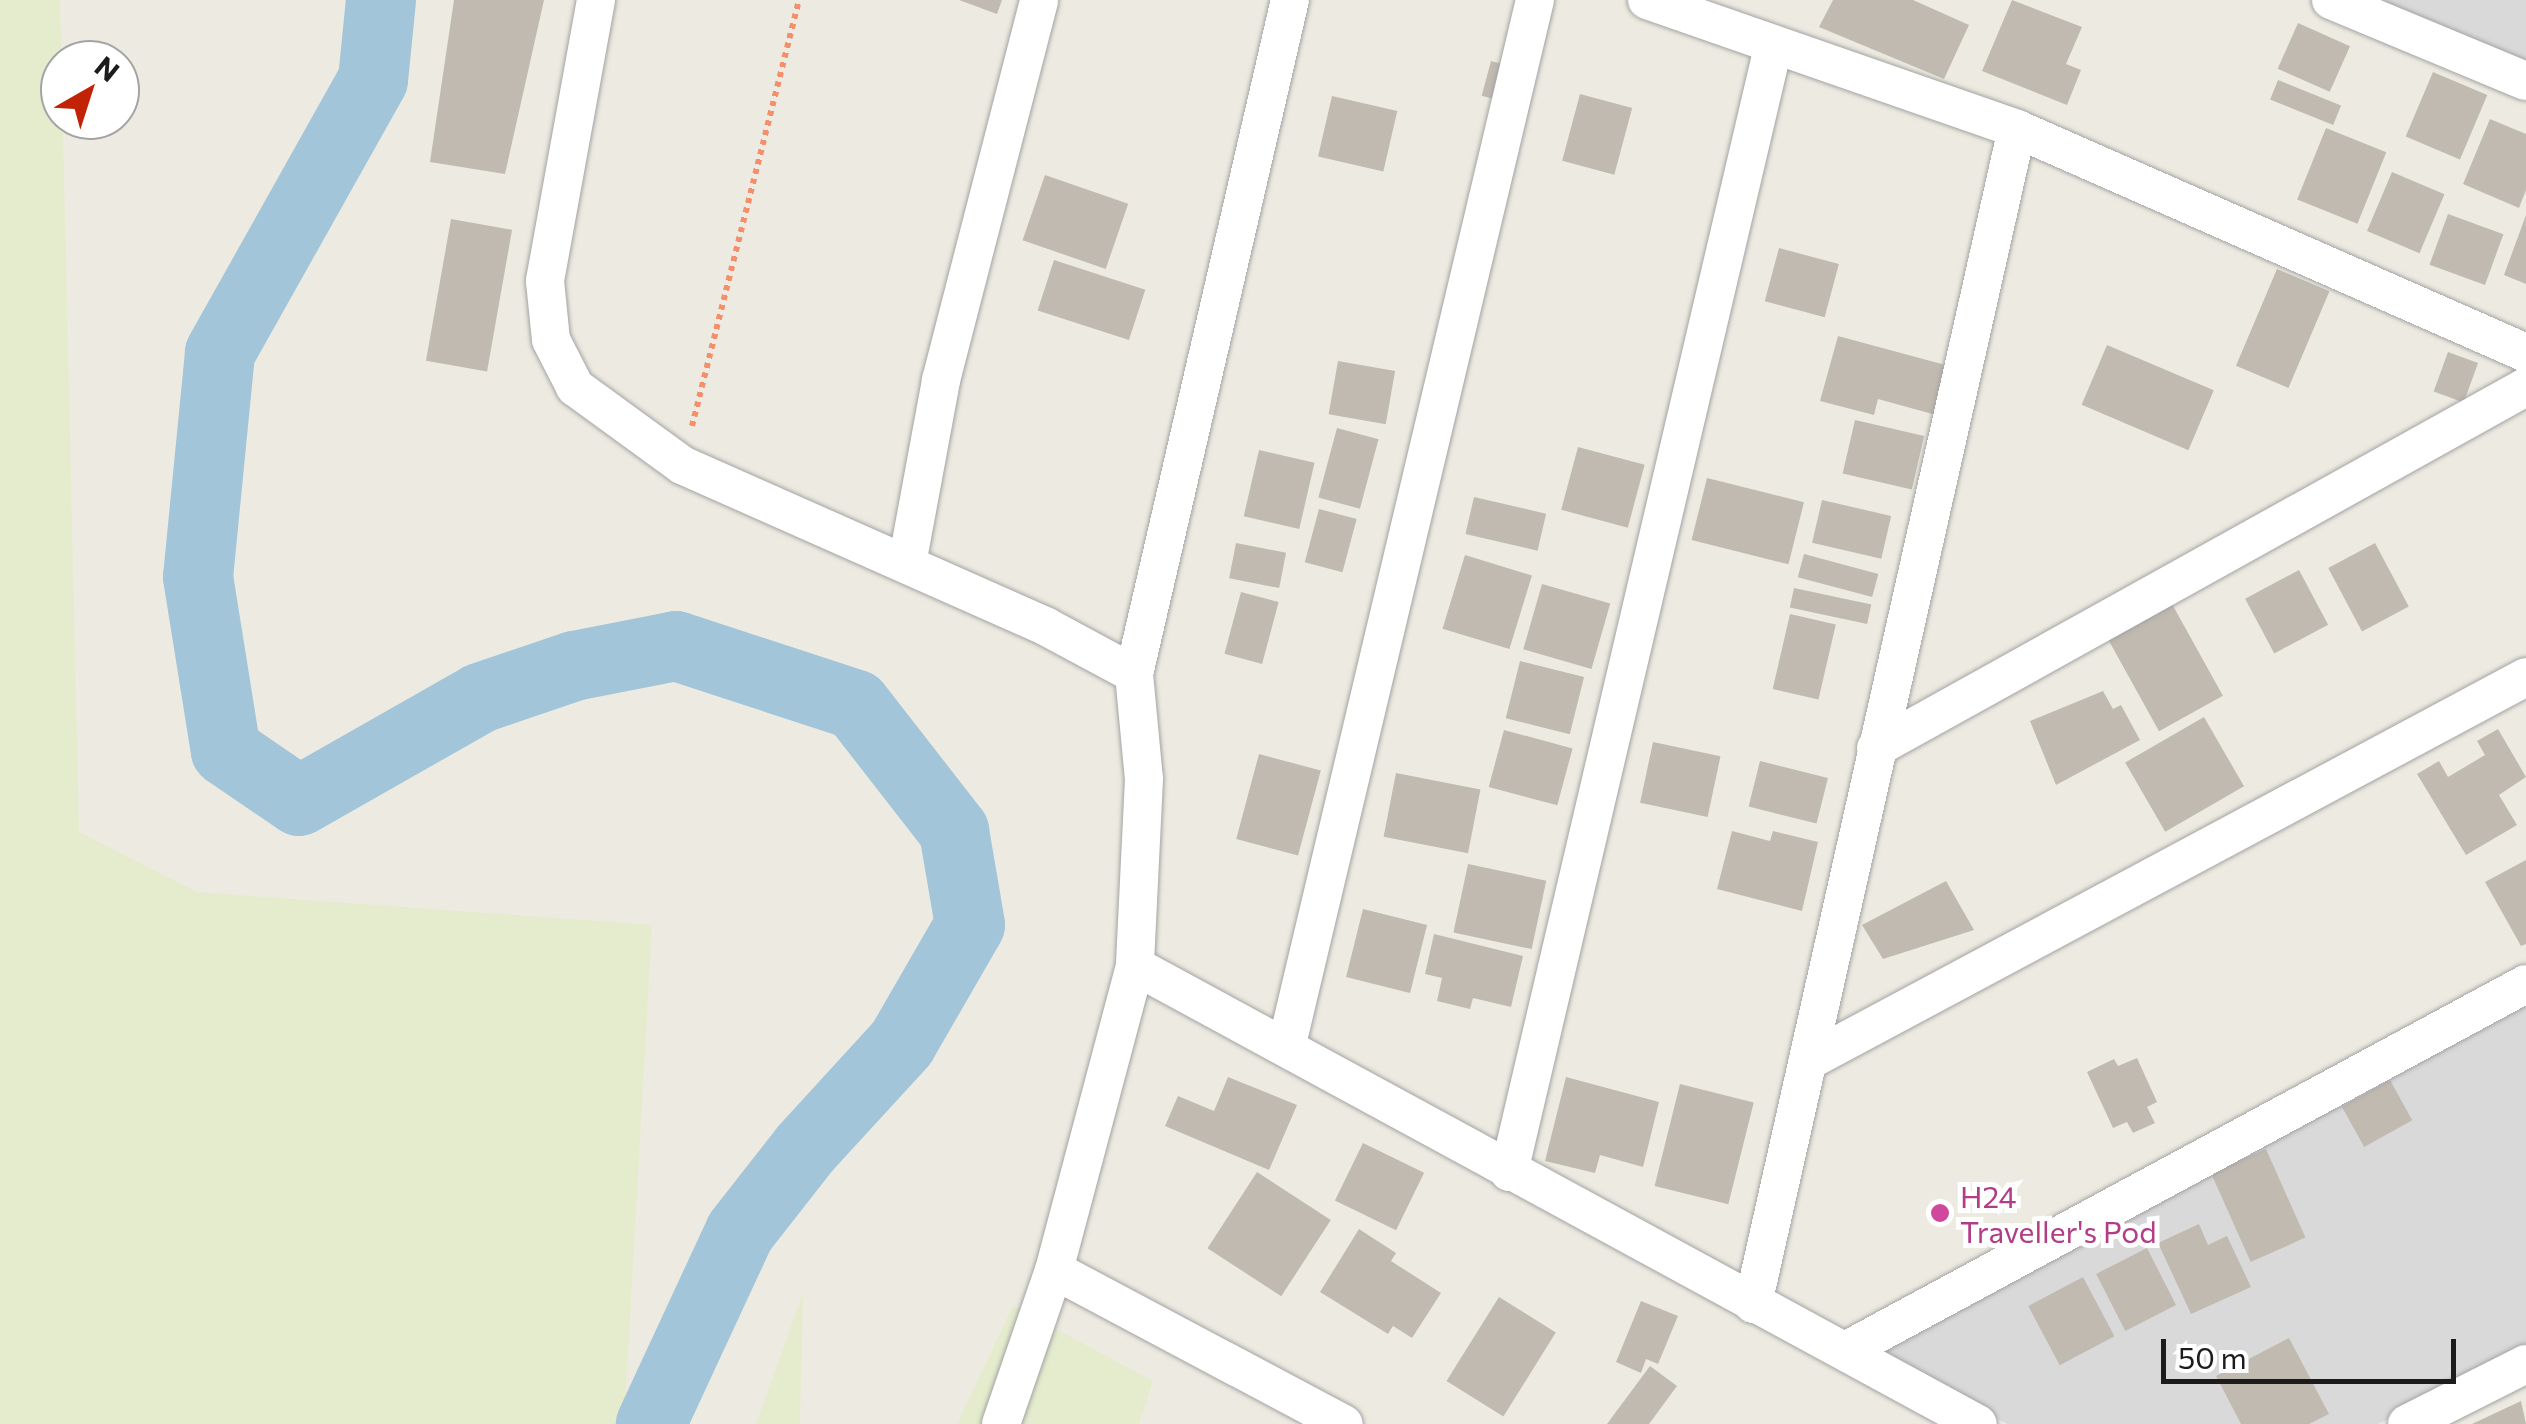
<!DOCTYPE html>
<style>
body{margin:0}
#map{position:relative;width:2526px;height:1424px;overflow:hidden;background:#edebe1;font-family:Commissioner,sans-serif}
div>[style]{position:absolute}
[style*='--x']{left:calc(var(--x)*1px);top:calc(var(--y)*1px);width:calc(var(--w)*1px);rotate:calc(var(--a)*1deg)}
.residential>*{inset:0;background:#dad9d9}
.farmland>*{inset:0;background:#e4eccd}
.river>*{height:70px;margin:-35px;padding:0 35px;transform-origin:35px;border-radius:35px;background:#a2c5da}
.building>*{inset:0;background:#c1bab1;transform-origin:0 0}
.path>*{height:6px;margin-top:-3px;transform-origin:0;background:repeating-linear-gradient(90deg,#f58e6a 0 5px,transparent 0 10px)}
.roads{filter:drop-shadow(0 0 2px #a3a3a3) drop-shadow(0 0 2px #a3a3a3)}
.minor>*{height:38px;margin:-19px;padding:0 19px;transform-origin:19px;border-radius:19px;background:#fff}
.dots>*{width:28px;height:28px;translate:-50% -50%;box-sizing:border-box;border:5px solid #fff;border-radius:50%}
span{translate:-50% -50%;white-space:nowrap;text-align:center;line-height:1.15;-webkit-text-stroke:10px #fff;paint-order:stroke}
.hotel-label{font-size:30px;color:#b23c85}
.left{translate:0 -50%;text-align:left}
.north{position:absolute;left:40px;top:40px;width:100px;height:100px;box-sizing:border-box;background:#fff;border:2px solid #a4a4a4;border-radius:50%;rotate:39deg;font-size:28px;font-weight:700;line-height:40px;text-align:center;color:#1c1c1c}
.north::after{content:'';display:block;margin:auto;width:35px;height:45px;background:#c22306;clip-path:polygon(50% 0,100% 100%,50% 72%,0 100%)}
.scale{position:absolute;left:2161px;top:1339px;width:295px;height:45px;box-sizing:border-box;border:5px solid #1c1c1c;border-top:0;padding-left:12px;font-size:30px;line-height:35px;white-space:nowrap;color:#1c1c1c;-webkit-text-stroke:8px #fff;paint-order:stroke}
</style>
<div id="map">
<div class="residential">
<i style="clip-path:polygon(2359px 0,2526px 0,2526px 69px)"></i>
<i style="clip-path:polygon(2526px 984px,2526px 1349px,2378px 1424px,2007px 1424px,1872px 1349px)"></i>
</div>
<div class="farmland">
<i style="clip-path:polygon(0 0,60px 0,79px 832px,197px 892px,652px 925px,624px 1424px,0 1424px)"></i>
<i style="clip-path:polygon(803px 1293px,800px 1424px,756px 1424px)"></i>
<i style="clip-path:polygon(1013px 1306px,1153px 1381px,1139px 1424px,957px 1424px)"></i>
</div>
<div class="river">
<i style="--x:381;--y:0;--w:80;--a:95.7"></i>
<i style="--x:373;--y:80;--w:313;--a:119.3"></i>
<i style="--x:220;--y:353;--w:225;--a:95.6"></i>
<i style="--x:198;--y:577;--w:176;--a:80.9"></i>
<i style="--x:226;--y:751;--w:88;--a:34.4"></i>
<i style="--x:299;--y:801;--w:208;--a:-29.6"></i>
<i style="--x:480;--y:698;--w:99;--a:-18.8"></i>
<i style="--x:574;--y:666;--w:104;--a:-11.1"></i>
<i style="--x:676;--y:646;--w:189;--a:18.1"></i>
<i style="--x:856;--y:705;--w:160;--a:52.1"></i>
<i style="--x:954;--y:831;--w:95;--a:80.3"></i>
<i style="--x:970;--y:925;--w:136;--a:120"></i>
<i style="--x:902;--y:1043;--w:144;--a:132.5"></i>
<i style="--x:805;--y:1149;--w:105;--a:128.1"></i>
<i style="--x:740;--y:1232;--w:212;--a:114.9"></i>
</div>
<div class="building">
<i style="clip-path:polygon(454px 0,544px 0,505px 174px,430px 162px)"></i>
<i style="clip-path:polygon(959px 0,1002px 0,997px 14px)"></i>
<i style="clip-path:polygon(1833px 0,1913px 0,1969px 25px,1944px 79px,1819px 27px)"></i>
<i style="clip-path:polygon(2012px 0,2082px 27px,2066px 64px,2081px 70px,2067px 105px,1982px 71px)"></i>
<i style="left:2298px;top:23px;width:57px;height:50px;rotate:24deg"></i>
<i style="left:1491px;top:61px;width:20px;height:36px;rotate:15deg"></i>
<i style="left:2433px;top:72px;width:59px;height:70px;rotate:23deg"></i>
<i style="left:2278px;top:80px;width:68px;height:21px;rotate:22deg"></i>
<i style="left:1580px;top:94px;width:54px;height:69px;rotate:15deg"></i>
<i style="left:1332px;top:96px;width:67px;height:62px;rotate:13deg"></i>
<i style="clip-path:polygon(2490px 119px,2526px 134px,2526px 190px,2519px 208px,2463px 184px)"></i>
<i style="left:2326px;top:128px;width:65px;height:77px;rotate:22deg"></i>
<i style="left:2392px;top:172px;width:57px;height:64px;rotate:23deg"></i>
<i style="left:1045px;top:175px;width:88px;height:69px;rotate:19deg"></i>
<i style="left:2448px;top:214px;width:59px;height:54px;rotate:20deg"></i>
<i style="clip-path:polygon(2526px 215px,2526px 284px,2504px 275px)"></i>
<i style="left:451px;top:219px;width:62px;height:144px;rotate:10deg"></i>
<i style="left:1779px;top:248px;width:62px;height:55px;rotate:15deg"></i>
<i style="left:1054px;top:260px;width:96px;height:53px;rotate:18deg"></i>
<i style="left:2277px;top:269px;width:57px;height:105px;rotate:23deg"></i>
<i style="clip-path:polygon(1838px 336px,1949px 366px,1936px 415px,1878px 399px,1874px 415px,1820px 401px)"></i>
<i style="left:2107px;top:345px;width:116px;height:65px;rotate:23deg"></i>
<i style="left:2448px;top:352px;width:32px;height:42px;rotate:20deg"></i>
<i style="left:1338px;top:361px;width:58px;height:54px;rotate:10deg"></i>
<i style="left:1855px;top:420px;width:71px;height:55px;rotate:13deg"></i>
<i style="left:1337px;top:428px;width:43px;height:72px;rotate:15deg"></i>
<i style="left:1578px;top:447px;width:69px;height:65px;rotate:15deg"></i>
<i style="left:1259px;top:450px;width:57px;height:68px;rotate:13deg"></i>
<i style="left:1707px;top:478px;width:100px;height:64px;rotate:14deg"></i>
<i style="left:1474px;top:497px;width:74px;height:38px;rotate:13deg"></i>
<i style="left:1822px;top:500px;width:71px;height:44px;rotate:13deg"></i>
<i style="left:1319px;top:509px;width:39px;height:55px;rotate:15deg"></i>
<i style="left:1236px;top:543px;width:51px;height:36px;rotate:11deg"></i>
<i style="left:2375px;top:543px;width:72px;height:53px;rotate:62deg"></i>
<i style="left:1804px;top:554px;width:77px;height:24px;rotate:15deg"></i>
<i style="left:1465px;top:555px;width:70px;height:77px;rotate:17deg"></i>
<i style="left:2299px;top:570px;width:62px;height:61px;rotate:62deg"></i>
<i style="left:1542px;top:584px;width:71px;height:68px;rotate:16deg"></i>
<i style="left:1794px;top:588px;width:79px;height:20px;rotate:12deg"></i>
<i style="left:1241px;top:592px;width:39px;height:64px;rotate:15deg"></i>
<i style="left:2172px;top:604px;width:105px;height:73px;rotate:61deg"></i>
<i style="left:1790px;top:614px;width:47px;height:77px;rotate:13deg"></i>
<i style="left:1520px;top:661px;width:66px;height:59px;rotate:14deg"></i>
<i style="clip-path:polygon(2103px 691px,2113px 709px,2121px 705px,2140px 740px,2056px 785px,2030px 721px)"></i>
<i style="left:2204px;top:717px;width:80px;height:91px;rotate:60deg"></i>
<i style="clip-path:polygon(2498px 729px,2526px 777px,2499px 795px,2517px 825px,2466px 855px,2417px 774px,2439px 761px,2448px 777px,2485px 755px,2477px 741px)"></i>
<i style="left:1504px;top:730px;width:71px;height:59px;rotate:15deg"></i>
<i style="left:1653px;top:742px;width:69px;height:62px;rotate:12deg"></i>
<i style="left:1259px;top:754px;width:64px;height:88px;rotate:15deg"></i>
<i style="left:1760px;top:761px;width:70px;height:47px;rotate:14deg"></i>
<i style="left:1396px;top:773px;width:86px;height:65px;rotate:11deg"></i>
<i style="clip-path:polygon(1732px 831px,1770px 841px,1773px 831px,1818px 842px,1802px 911px,1717px 889px)"></i>
<i style="clip-path:polygon(2526px 860px,2526px 944px,2521px 946px,2485px 882px)"></i>
<i style="left:1468px;top:864px;width:80px;height:70px;rotate:12deg"></i>
<i style="clip-path:polygon(1946px 881px,1974px 930px,1883px 959px,1862px 925px)"></i>
<i style="left:1363px;top:909px;width:66px;height:70px;rotate:14deg"></i>
<i style="clip-path:polygon(1434px 934px,1523px 956px,1511px 1007px,1473px 998px,1470px 1009px,1437px 1001px,1442px 978px,1425px 974px)"></i>
<i style="clip-path:polygon(2137px 1058px,2157px 1102px,2147px 1107px,2155px 1123px,2133px 1133px,2127px 1122px,2113px 1128px,2087px 1072px,2114px 1059px,2118px 1066px)"></i>
<i style="clip-path:polygon(1228px 1077px,1297px 1105px,1269px 1170px,1165px 1126px,1178px 1096px,1214px 1111px)"></i>
<i style="clip-path:polygon(1566px 1077px,1659px 1102px,1643px 1167px,1600px 1155px,1595px 1173px,1545px 1161px)"></i>
<i style="left:2390px;top:1080px;width:46px;height:55px;rotate:61deg"></i>
<i style="left:1680px;top:1084px;width:76px;height:105px;rotate:14deg"></i>
<i style="left:1363px;top:1143px;width:68px;height:64px;rotate:26deg"></i>
<i style="left:2266px;top:1149px;width:97px;height:60px;rotate:66deg"></i>
<i style="left:1257px;top:1172px;width:88px;height:91px;rotate:33deg"></i>
<i style="clip-path:polygon(2199px 1224px,2208px 1245px,2227px 1236px,2251px 1287px,2191px 1314px,2158px 1243px)"></i>
<i style="clip-path:polygon(1359px 1229px,1396px 1253px,1391px 1261px,1441px 1293px,1412px 1338px,1393px 1326px,1388px 1334px,1320px 1292px)"></i>
<i style="left:2147px;top:1248px;width:64px;height:57px;rotate:63deg"></i>
<i style="left:2083px;top:1277px;width:67px;height:62px;rotate:62deg"></i>
<i style="left:1499px;top:1297px;width:67px;height:99px;rotate:32deg"></i>
<i style="clip-path:polygon(1641px 1301px,1678px 1316px,1658px 1364px,1646px 1359px,1641px 1373px,1616px 1362px)"></i>
<i style="clip-path:polygon(2289px 1338px,2329px 1414px,2309px 1424px,2241px 1424px,2216px 1376px)"></i>
<i style="clip-path:polygon(1650px 1366px,1677px 1386px,1649px 1424px,1607px 1424px)"></i>
<i style="clip-path:polygon(2521px 1401px,2526px 1424px,2472px 1424px)"></i>
</div>
<div class="path">
<i style="--x:692;--y:426;--w:439;--a:-75.9"></i>
</div>
<div class="roads">
<div class="minor">
<i style="--x:596;--y:0;--w:286;--a:100.3"></i>
<i style="--x:545;--y:281;--w:59;--a:84.2"></i>
<i style="--x:551;--y:340;--w:53;--a:62.9"></i>
<i style="--x:575;--y:387;--w:132;--a:36.1"></i>
<i style="--x:682;--y:465;--w:397;--a:23.9"></i>
<i style="--x:1045;--y:626;--w:101;--a:28.3"></i>
<i style="--x:1134;--y:674;--w:105;--a:84.6"></i>
<i style="--x:1144;--y:779;--w:187;--a:92.8"></i>
<i style="--x:1135;--y:966;--w:959;--a:28.52"></i>
<i style="--x:1647;--y:0;--w:392;--a:19.2"></i>
<i style="--x:2017;--y:129;--w:556;--a:23.75"></i>
<i style="--x:2331;--y:0;--w:211;--a:22.6"></i>
<i style="--x:907;--y:564;--w:187;--a:-79.5"></i>
<i style="--x:941;--y:380;--w:392;--a:-75.5"></i>
<i style="--x:1134;--y:674;--w:692;--a:-76.97"></i>
<i style="--x:1876;--y:748;--w:744;--a:-29.05"></i>
<i style="--x:1135;--y:966;--w:315;--a:104.9"></i>
<i style="--x:1054;--y:1270;--w:328;--a:28"></i>
<i style="--x:1287;--y:1044;--w:1073;--a:-76.64"></i>
<i style="--x:1810;--y:1060;--w:812;--a:-28.14"></i>
<i style="--x:1509;--y:1172;--w:1156;--a:-76.79"></i>
<i style="--x:1753;--y:1304;--w:1204;--a:-77.34"></i>
<i style="--x:1847;--y:1350;--w:771;--a:-28.33"></i>
<i style="--x:1001;--y:1424;--w:163;--a:-71"></i>
<i style="--x:2407;--y:1424;--w:133;--a:-26.8"></i>
</div>
</div>
<div class="dots">
<i style="left:1940px;top:1213px;background:#d1479c"></i>
</div>
<div class="hotel-label">
<span class="left" style="left:1960px;top:1213px">H24<br>Traveller's Pod</span>
</div>
<div class="north">N</div>
<div class="scale">50 m</div>
</div>
